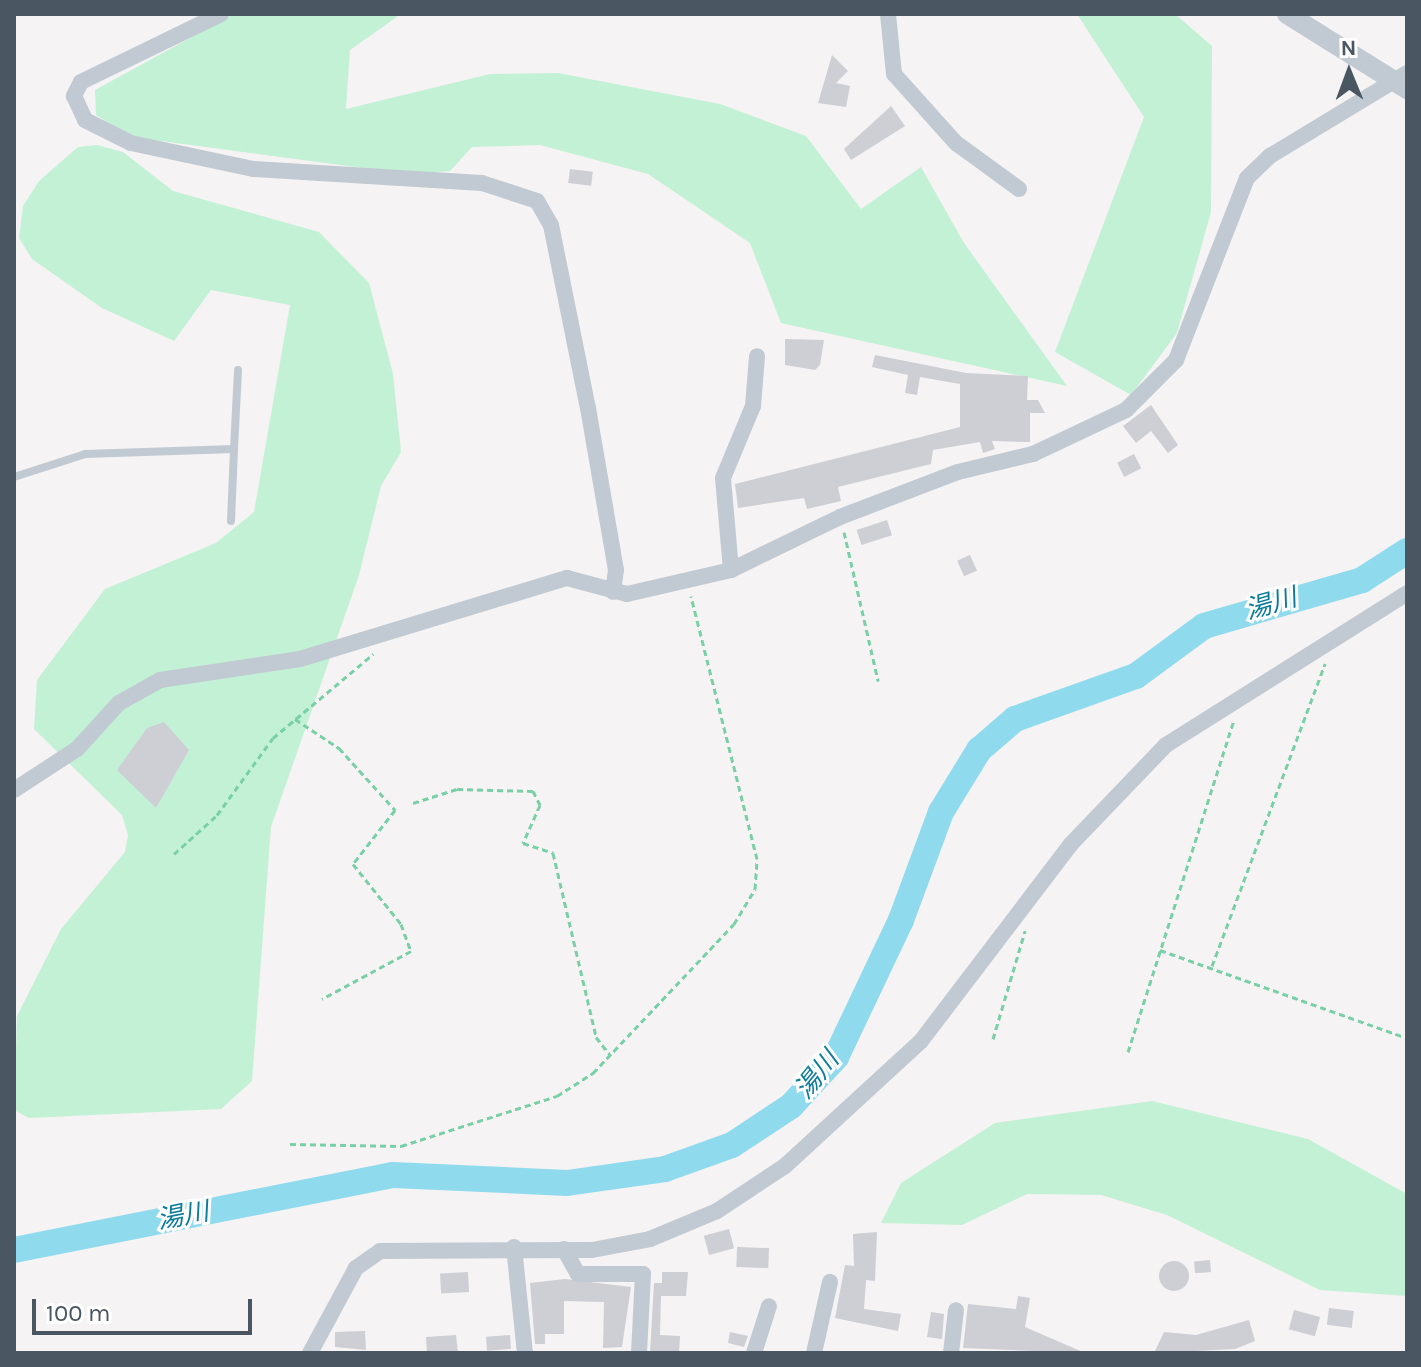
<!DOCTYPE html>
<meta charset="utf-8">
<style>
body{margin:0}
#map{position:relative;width:1421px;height:1367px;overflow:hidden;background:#f5f3f3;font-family:Karla,"Noto Sans JP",sans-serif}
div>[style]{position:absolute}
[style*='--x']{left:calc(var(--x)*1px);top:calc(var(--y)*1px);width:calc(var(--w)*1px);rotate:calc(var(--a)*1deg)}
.green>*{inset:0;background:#c3f1d5}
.river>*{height:26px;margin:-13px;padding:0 13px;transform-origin:13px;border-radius:13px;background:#90daee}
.building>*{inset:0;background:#cdcfd5;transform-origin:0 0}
.round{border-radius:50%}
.path>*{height:3px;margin-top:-1.5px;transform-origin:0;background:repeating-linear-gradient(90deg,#7ad0a6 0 6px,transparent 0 10px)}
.service>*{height:8px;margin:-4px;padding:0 4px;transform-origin:4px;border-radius:4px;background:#c1cad2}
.minor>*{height:16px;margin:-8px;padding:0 8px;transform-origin:8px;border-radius:8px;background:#c1cad2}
.tertiary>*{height:20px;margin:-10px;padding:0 10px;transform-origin:10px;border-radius:10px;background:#c1cad2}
span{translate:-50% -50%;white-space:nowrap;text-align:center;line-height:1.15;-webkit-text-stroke:6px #fff;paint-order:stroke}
.water-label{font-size:26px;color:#0c7c9b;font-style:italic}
.frame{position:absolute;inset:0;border:16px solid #4a5661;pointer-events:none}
.north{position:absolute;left:1309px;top:32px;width:80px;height:80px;-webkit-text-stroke:6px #fff;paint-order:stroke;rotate:359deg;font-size:22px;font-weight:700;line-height:32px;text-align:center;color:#4a5661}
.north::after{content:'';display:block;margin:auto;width:28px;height:36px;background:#4a5661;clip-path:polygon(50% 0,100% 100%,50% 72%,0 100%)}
.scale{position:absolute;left:32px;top:1299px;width:220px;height:36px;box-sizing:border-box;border:4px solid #4a5661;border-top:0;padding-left:10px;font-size:24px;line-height:28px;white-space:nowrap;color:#4a5661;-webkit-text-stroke:6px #fff;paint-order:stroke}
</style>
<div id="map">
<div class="green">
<i style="clip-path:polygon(234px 14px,401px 14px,350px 50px,346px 109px,490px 74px,558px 73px,720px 104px,806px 136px,861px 209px,921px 167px,964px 243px,1067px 386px,781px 323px,750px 243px,648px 174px,540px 145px,472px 147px,450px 171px,408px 174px,131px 137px,96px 115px,95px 90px)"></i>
<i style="clip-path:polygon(1077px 14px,1175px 14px,1212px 46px,1211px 212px,1177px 333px,1131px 395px,1055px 352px,1144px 117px)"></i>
<i style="clip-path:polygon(97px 145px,123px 152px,173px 191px,319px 232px,369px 283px,393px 374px,401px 452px,381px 486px,359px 575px,271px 827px,252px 1081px,221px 1109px,29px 1118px,14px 1110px,17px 1016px,61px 929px,125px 852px,128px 835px,122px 815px,34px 729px,37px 680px,105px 589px,216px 543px,254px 512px,290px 305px,211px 290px,174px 341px,102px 308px,32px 259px,19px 238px,23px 206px,39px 181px,78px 147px)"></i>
<i style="clip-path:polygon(1152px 1101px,1308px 1139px,1407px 1194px,1407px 1296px,1320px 1290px,1167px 1215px,1101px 1195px,1027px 1194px,962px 1225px,881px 1223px,901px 1183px,995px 1123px)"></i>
</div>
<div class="river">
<i style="--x:14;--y:1250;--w:386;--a:-11.2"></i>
<i style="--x:393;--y:1175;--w:174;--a:2.6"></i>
<i style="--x:567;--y:1183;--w:99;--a:-8.1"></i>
<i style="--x:665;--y:1169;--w:71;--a:-19.7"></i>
<i style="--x:732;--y:1145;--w:71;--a:-33.5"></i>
<i style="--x:791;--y:1106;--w:67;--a:-47.4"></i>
<i style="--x:836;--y:1057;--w:152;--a:-64.6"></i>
<i style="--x:901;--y:920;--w:115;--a:-69.7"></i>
<i style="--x:941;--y:812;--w:73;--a:-58.5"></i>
<i style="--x:979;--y:750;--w:48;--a:-40.7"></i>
<i style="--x:1015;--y:719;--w:128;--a:-19.6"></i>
<i style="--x:1136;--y:676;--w:84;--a:-36.3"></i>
<i style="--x:1204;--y:626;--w:165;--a:-16.2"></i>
<i style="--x:1362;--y:580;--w:54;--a:-32.8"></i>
</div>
<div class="building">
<i style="clip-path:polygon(832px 55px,848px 71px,836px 83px,850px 86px,846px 107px,818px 103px)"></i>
<i style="clip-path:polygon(891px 106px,905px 126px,851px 160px,844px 149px)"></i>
<i style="left:570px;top:169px;width:23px;height:14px;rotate:7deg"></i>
<i style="clip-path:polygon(785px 339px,824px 340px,820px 365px,815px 370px,785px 365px)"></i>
<i style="clip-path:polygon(875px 355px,966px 373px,1028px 376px,1027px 400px,1038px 400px,1045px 413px,1030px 413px,1030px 442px,992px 441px,995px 449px,983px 453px,980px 442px,933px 450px,931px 464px,838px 487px,841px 501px,807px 509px,804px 498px,738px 508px,735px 484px,960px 427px,960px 384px,920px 377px,917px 395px,905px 393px,908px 375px,872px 367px)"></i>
<i style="clip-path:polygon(1151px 405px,1178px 445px,1168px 453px,1151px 431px,1136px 443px,1123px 426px)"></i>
<i style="left:1134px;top:454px;width:16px;height:19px;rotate:63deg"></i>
<i style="left:887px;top:520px;width:16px;height:32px;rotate:72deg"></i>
<i style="left:970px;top:555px;width:17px;height:14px;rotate:66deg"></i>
<i style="clip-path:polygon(164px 722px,189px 750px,156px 808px,117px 770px,147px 728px)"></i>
<i style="left:729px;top:1229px;width:20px;height:26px;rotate:75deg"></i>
<i style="clip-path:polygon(877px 1232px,875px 1281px,866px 1280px,864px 1309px,901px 1314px,898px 1331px,835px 1318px,845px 1265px,854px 1266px,853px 1234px)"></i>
<i style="left:737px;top:1247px;width:32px;height:20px;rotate:2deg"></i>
<i style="left:1210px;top:1260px;width:12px;height:16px;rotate:85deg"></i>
<i class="round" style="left:1159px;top:1261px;width:30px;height:30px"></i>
<i style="left:468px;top:1272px;width:20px;height:28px;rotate:87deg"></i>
<i style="clip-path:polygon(662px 1272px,688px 1272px,686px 1296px,661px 1296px,660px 1335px,680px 1336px,679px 1353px,650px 1353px,654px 1283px,662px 1283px)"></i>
<i style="clip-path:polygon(565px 1279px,631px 1287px,622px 1347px,603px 1348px,604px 1302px,564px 1301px,564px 1334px,545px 1334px,545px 1344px,535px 1344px,530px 1283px)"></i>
<i style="clip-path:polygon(1018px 1296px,1030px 1298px,1025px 1327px,1085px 1353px,963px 1348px,968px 1304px,1016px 1309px)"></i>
<i style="left:1329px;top:1308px;width:25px;height:17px;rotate:7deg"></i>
<i style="left:1294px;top:1310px;width:27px;height:20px;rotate:15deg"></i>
<i style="clip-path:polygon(931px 1312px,944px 1314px,942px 1339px,927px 1337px)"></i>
<i style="clip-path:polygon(1249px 1320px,1255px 1341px,1235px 1349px,1154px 1353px,1164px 1332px,1196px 1335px)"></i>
<i style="clip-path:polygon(365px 1331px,366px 1350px,335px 1347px,335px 1332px)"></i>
<i style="clip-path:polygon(730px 1332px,748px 1336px,744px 1347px,728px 1343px)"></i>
<i style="clip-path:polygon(456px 1335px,458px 1353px,427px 1353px,426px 1337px)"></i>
<i style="left:510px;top:1335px;width:14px;height:24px;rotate:86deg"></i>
</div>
<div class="path">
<i style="--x:844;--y:532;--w:153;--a:77.1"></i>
<i style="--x:295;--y:719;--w:53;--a:33.4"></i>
<i style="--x:339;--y:748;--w:84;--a:47.9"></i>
<i style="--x:395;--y:810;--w:68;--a:127.9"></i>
<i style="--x:353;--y:864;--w:77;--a:51.3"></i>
<i style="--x:401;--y:924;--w:29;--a:70"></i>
<i style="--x:411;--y:951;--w:101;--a:151.7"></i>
<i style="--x:413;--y:803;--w:46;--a:-17.7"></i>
<i style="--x:457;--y:789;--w:76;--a:1.5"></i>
<i style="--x:533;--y:791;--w:16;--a:63"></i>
<i style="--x:540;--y:805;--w:42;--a:114.1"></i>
<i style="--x:523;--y:843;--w:32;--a:18"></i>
<i style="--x:553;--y:853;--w:189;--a:76.8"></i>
<i style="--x:596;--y:1037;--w:23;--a:52"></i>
<i style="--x:174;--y:854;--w:58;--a:-42.2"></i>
<i style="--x:217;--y:815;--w:95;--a:-54"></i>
<i style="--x:273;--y:738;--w:131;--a:-40"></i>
<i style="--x:1160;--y:950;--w:262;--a:19.6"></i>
<i style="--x:1212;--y:966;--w:323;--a:-69.5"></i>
<i style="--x:993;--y:1039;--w:113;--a:-73.5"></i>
<i style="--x:1128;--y:1052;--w:349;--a:-72.3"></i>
<i style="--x:290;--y:1144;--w:111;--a:1"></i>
<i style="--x:401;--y:1146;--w:164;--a:-17.8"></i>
<i style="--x:557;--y:1096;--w:43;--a:-32.6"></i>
<i style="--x:593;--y:1073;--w:205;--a:-46.6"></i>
<i style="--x:734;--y:924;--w:41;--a:-59"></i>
<i style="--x:755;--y:889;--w:30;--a:-86"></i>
<i style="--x:757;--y:859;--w:271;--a:-104.1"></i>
</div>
<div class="service">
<i style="--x:14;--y:477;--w:75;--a:-17.9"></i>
<i style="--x:85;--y:454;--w:149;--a:-1.9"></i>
<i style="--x:234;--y:449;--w:79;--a:-87.1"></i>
<i style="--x:231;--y:521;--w:72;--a:-87.6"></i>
</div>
<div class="minor">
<i style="--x:221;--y:14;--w:156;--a:154.1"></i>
<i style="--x:81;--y:82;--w:16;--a:117"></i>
<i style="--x:74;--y:96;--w:26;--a:65"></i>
<i style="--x:85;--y:120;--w:51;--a:26.6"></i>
<i style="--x:131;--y:143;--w:125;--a:12"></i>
<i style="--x:253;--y:169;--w:229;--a:3.5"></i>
<i style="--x:482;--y:183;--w:58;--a:18.1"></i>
<i style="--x:537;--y:201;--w:28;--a:60"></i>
<i style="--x:551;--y:225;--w:187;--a:78.6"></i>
<i style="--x:588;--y:408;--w:164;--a:80.2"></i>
<i style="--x:616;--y:570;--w:22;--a:98"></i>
<i style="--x:888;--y:14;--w:60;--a:84.3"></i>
<i style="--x:894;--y:74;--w:93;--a:48.1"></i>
<i style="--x:956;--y:143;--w:78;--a:36.1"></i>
<i style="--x:731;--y:570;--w:92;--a:-95"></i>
<i style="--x:723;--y:478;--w:78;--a:-67.4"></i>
<i style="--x:753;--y:406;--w:50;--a:-85.4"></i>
<i style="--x:14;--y:790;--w:75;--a:-33.1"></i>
<i style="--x:77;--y:749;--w:62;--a:-47.6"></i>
<i style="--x:119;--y:703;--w:47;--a:-29.3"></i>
<i style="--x:160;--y:680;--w:142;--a:-8.5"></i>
<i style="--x:300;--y:659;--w:279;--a:-16.9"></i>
<i style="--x:567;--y:578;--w:62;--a:14.9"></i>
<i style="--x:627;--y:594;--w:107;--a:-13"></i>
<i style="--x:731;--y:570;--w:121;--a:-25.9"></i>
<i style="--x:840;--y:517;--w:126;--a:-20.9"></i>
<i style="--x:958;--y:472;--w:77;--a:-13.5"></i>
<i style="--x:1033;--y:454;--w:103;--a:-25.3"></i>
<i style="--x:1126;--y:410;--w:71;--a:-45"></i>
<i style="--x:1176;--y:360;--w:195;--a:-68.7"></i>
<i style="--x:1247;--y:178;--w:32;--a:-44"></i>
<i style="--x:1270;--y:156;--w:160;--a:-31.2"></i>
<i style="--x:514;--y:1247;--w:107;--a:84.1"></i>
<i style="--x:564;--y:1249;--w:29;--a:61"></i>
<i style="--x:578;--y:1274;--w:65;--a:0"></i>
<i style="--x:643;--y:1274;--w:79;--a:92.9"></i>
<i style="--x:310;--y:1353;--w:97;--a:-61.6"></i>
<i style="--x:356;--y:1268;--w:29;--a:-35"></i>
<i style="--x:380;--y:1251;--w:212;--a:-0.3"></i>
<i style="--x:592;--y:1250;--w:59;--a:-10.7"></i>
<i style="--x:650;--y:1239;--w:73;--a:-22.7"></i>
<i style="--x:717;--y:1211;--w:82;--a:-33.5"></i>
<i style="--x:785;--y:1166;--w:185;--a:-42.6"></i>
<i style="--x:921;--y:1041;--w:248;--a:-52.7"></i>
<i style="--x:1071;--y:844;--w:137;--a:-46.2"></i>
<i style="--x:1166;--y:745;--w:285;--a:-32.2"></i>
<i style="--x:754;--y:1353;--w:49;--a:-72.3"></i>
<i style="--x:814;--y:1353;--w:73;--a:-77.3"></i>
<i style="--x:951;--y:1353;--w:43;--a:-83.4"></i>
</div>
<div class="tertiary">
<i style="--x:1287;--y:14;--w:142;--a:32"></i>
</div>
<div class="water-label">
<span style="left:1271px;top:604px;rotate:-16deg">湯川</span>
<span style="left:817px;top:1075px;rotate:-51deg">湯川</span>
<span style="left:183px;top:1216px;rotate:-11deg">湯川</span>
</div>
<div class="frame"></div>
<div class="north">N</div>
<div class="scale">100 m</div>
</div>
